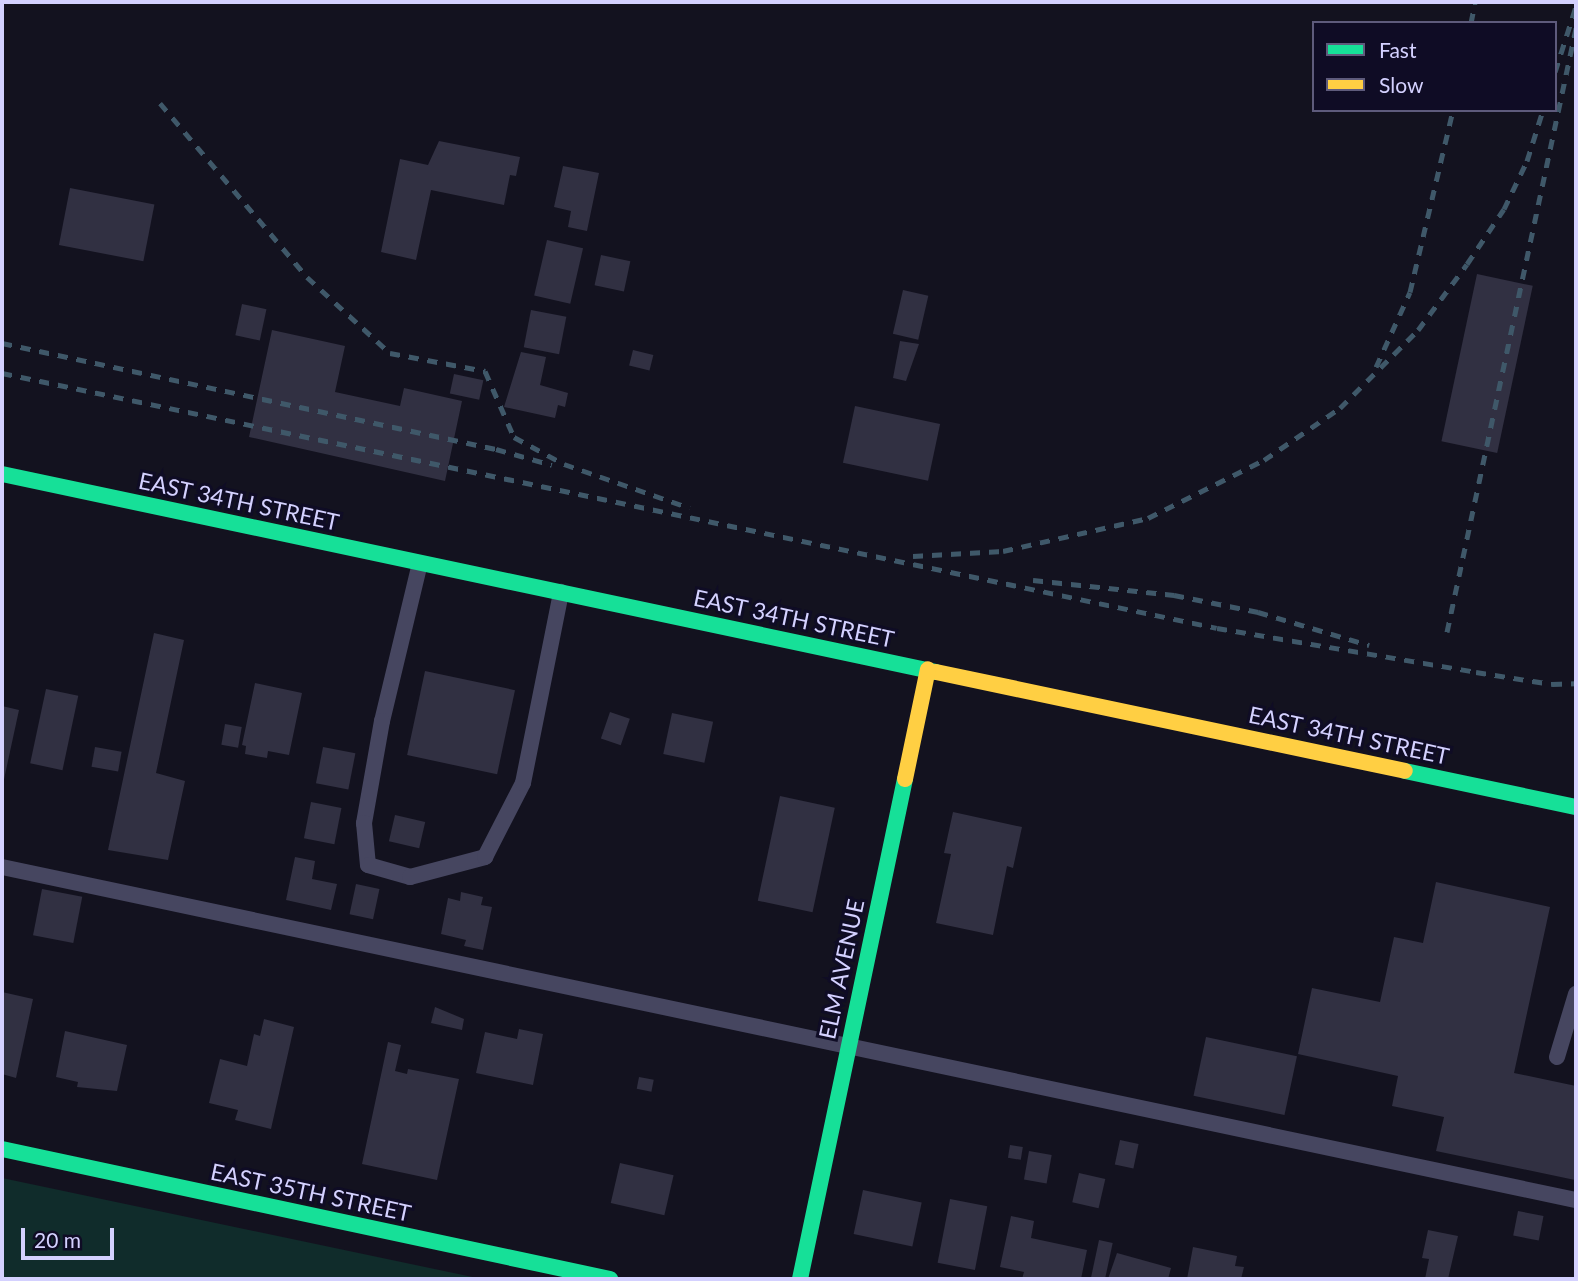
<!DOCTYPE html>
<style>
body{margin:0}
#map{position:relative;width:1578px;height:1281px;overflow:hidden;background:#13121f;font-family:Lato,sans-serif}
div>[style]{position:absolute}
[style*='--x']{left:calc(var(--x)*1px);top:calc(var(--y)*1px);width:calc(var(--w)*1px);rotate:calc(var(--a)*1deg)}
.green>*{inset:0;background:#102c2b}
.building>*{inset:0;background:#313042;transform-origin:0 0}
.lane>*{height:16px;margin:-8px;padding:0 8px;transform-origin:8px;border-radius:8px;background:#464660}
.fast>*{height:16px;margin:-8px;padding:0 8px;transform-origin:8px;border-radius:8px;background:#16e098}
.slow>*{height:16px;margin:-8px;padding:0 8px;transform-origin:8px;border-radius:8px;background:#ffcf43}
.rail>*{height:5px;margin-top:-2.5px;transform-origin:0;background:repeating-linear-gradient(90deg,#3f5869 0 10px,transparent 0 19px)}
span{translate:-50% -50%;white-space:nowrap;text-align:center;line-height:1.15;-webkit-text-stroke:6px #0f0c25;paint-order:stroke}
.street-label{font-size:23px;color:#d4d1ff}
.frame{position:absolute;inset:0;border:4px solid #d4d1ff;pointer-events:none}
.legend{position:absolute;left:1312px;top:21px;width:245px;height:91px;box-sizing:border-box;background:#0f0c25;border:2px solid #5e5b7c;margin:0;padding:9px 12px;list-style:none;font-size:21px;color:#d4d1ff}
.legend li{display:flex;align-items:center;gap:14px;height:35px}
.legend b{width:35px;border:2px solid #5e5b7c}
.scale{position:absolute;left:21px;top:1228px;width:93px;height:32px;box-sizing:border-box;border:4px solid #d4d1ff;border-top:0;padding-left:9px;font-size:21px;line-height:24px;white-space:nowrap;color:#d4d1ff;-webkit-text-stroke:5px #0f0c25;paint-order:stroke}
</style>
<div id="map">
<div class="green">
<i style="clip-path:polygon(2px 1178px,482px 1279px,2px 1279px)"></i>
</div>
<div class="building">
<i style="clip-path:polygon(439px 141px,520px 157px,516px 176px,510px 175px,504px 205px,431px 190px,416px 260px,381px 252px,400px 159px,428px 165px)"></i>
<i style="clip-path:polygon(563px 166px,599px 173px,587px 231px,568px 227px,571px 211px,554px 207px)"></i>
<i style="left:70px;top:188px;width:86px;height:58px;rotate:11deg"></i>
<i style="left:547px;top:240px;width:37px;height:57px;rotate:13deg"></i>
<i style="left:601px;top:255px;width:30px;height:31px;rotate:12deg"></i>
<i style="left:1477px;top:274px;width:57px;height:171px;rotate:12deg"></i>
<i style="left:903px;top:290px;width:26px;height:45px;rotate:13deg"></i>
<i style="left:242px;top:304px;width:25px;height:32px;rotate:12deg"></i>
<i style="left:531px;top:310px;width:36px;height:38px;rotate:11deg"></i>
<i style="clip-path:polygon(272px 330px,345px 346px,335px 392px,400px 406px,404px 388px,462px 401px,445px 481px,249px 437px)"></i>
<i style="clip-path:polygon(900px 341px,919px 344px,906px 381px,893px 378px)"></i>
<i style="left:633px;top:350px;width:21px;height:16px;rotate:14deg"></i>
<i style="clip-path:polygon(521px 352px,546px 357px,540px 385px,568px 393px,565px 407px,558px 405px,555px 418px,504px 407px)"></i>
<i style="left:454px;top:374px;width:30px;height:20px;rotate:12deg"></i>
<i style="left:855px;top:406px;width:87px;height:58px;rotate:12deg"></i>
<i style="clip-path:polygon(154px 633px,184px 640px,156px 773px,185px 781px,168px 860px,108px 850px)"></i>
<i style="left:425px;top:671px;width:92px;height:86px;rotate:12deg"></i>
<i style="clip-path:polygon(255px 683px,302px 693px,289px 755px,268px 751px,267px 758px,245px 754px,246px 746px,242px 745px)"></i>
<i style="left:46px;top:689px;width:33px;height:76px;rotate:12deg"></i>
<i style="clip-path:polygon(2px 706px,19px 710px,3px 784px,2px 784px)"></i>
<i style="left:610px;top:712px;width:21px;height:28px;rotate:19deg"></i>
<i style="left:672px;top:713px;width:42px;height:42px;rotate:12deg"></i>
<i style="left:225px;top:724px;width:17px;height:21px;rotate:10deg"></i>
<i style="left:95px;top:747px;width:27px;height:20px;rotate:10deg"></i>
<i style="left:323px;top:747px;width:33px;height:37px;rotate:11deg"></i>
<i style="left:780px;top:796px;width:56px;height:107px;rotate:12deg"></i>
<i style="left:311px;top:802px;width:31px;height:37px;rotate:11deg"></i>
<i style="clip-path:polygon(953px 812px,1022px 827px,1013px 868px,1007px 866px,993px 935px,936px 923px,951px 854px,944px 853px)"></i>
<i style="left:395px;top:815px;width:31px;height:27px;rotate:13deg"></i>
<i style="clip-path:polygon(295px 857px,315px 861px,312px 879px,337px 884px,331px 910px,286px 900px)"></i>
<i style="clip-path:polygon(1436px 882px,1550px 907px,1514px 1073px,1576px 1086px,1575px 1180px,1436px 1151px,1444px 1117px,1392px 1106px,1398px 1076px,1298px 1054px,1312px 988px,1380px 1002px,1394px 937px,1423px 943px)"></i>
<i style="left:356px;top:884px;width:24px;height:31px;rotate:12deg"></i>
<i style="left:42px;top:889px;width:41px;height:47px;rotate:11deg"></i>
<i style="clip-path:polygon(461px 892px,483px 897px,481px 905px,492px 907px,483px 950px,464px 946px,466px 940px,441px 934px,448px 898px,460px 901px)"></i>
<i style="clip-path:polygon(2px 992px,33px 999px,16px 1078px,2px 1074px)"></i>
<i style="clip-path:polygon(435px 1007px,464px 1019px,462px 1030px,431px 1023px)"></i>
<i style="clip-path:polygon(264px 1019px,294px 1027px,271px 1129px,235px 1120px,238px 1110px,209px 1103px,220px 1059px,247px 1066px,254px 1034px,260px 1036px)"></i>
<i style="clip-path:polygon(519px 1029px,543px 1034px,533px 1085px,476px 1073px,485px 1032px,517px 1039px)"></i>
<i style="clip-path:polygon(65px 1031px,127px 1045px,117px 1091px,77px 1087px,78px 1082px,56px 1077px)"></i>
<i style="left:1206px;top:1037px;width:93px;height:60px;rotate:12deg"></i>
<i style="clip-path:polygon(388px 1042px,401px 1045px,395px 1071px,407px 1074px,408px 1069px,459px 1079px,437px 1180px,362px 1164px)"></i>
<i style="left:639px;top:1077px;width:15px;height:12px;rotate:11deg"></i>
<i style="left:1120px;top:1140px;width:19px;height:25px;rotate:12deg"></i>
<i style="left:1010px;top:1145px;width:13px;height:13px;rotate:9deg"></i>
<i style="left:1029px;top:1151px;width:23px;height:29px;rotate:10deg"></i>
<i style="left:620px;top:1163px;width:55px;height:41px;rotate:13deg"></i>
<i style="left:1079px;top:1173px;width:27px;height:30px;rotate:13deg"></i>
<i style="left:863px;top:1190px;width:60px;height:45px;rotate:12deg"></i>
<i style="left:950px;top:1199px;width:38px;height:65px;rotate:11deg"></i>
<i style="left:1518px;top:1211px;width:26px;height:25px;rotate:11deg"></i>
<i style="clip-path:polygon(1011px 1216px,1034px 1221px,1031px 1238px,1087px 1250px,1081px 1279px,1022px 1279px,1024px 1272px,1000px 1267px)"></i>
<i style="clip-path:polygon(1428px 1230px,1458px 1236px,1448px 1279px,1425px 1279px,1429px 1259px,1422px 1258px)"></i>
<i style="left:1099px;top:1240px;width:14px;height:40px;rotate:12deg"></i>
<i style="clip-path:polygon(1193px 1247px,1237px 1256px,1235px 1266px,1244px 1267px,1241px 1279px,1187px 1279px)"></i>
<i style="clip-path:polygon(1117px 1253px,1171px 1268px,1168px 1279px,1108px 1279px)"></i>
</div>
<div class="lane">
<i style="--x:420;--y:563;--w:163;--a:103.5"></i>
<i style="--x:382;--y:721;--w:104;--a:100"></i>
<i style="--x:364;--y:823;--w:42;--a:84.6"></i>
<i style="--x:368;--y:865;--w:44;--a:15.9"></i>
<i style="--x:410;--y:877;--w:78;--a:-14.9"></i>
<i style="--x:485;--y:857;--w:83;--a:-62.8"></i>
<i style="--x:523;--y:783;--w:195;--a:-78.7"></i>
<i style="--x:2;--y:867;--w:1609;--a:11.95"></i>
<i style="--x:1557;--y:1057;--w:66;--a:-73.2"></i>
</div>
<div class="fast">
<i style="--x:2;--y:474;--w:955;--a:11.97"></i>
<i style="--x:1405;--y:771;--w:175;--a:11.9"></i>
<i style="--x:2;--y:1149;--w:622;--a:12.07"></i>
<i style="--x:800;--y:1279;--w:511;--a:-78.14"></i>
</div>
<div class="slow">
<i style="--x:936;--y:672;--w:479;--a:11.9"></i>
<i style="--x:905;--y:779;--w:112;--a:-78.2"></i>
</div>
<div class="rail">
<i style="--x:1471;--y:23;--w:21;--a:-79"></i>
<i style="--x:1555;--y:72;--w:69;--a:-72.3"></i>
<i style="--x:160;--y:103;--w:228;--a:49.8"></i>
<i style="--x:307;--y:277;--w:113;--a:42.5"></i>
<i style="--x:390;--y:353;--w:97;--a:10.7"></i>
<i style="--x:485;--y:371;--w:72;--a:66.3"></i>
<i style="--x:514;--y:437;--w:57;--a:28.4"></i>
<i style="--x:564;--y:464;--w:133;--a:19.2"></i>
<i style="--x:2;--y:343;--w:505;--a:12.11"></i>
<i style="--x:496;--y:449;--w:58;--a:15.9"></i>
<i style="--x:1376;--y:367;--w:82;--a:-65.6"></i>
<i style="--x:1410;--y:292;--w:187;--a:-76.7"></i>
<i style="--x:2;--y:373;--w:1241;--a:11.85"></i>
<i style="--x:1217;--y:628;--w:263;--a:9.6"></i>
<i style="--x:1476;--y:672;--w:77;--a:9"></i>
<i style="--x:1552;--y:684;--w:24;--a:-2"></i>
<i style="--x:913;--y:556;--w:90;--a:-3.2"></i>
<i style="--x:1003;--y:551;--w:149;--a:-12.8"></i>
<i style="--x:1148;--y:518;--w:130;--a:-26.6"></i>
<i style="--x:1264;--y:460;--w:92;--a:-34.4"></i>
<i style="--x:1340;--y:408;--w:110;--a:-45"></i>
<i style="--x:1418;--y:330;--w:82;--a:-53.4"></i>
<i style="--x:1467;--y:264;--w:66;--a:-56.1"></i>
<i style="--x:1504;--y:209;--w:53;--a:-64.4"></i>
<i style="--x:1527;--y:161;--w:53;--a:-72.6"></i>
<i style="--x:1033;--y:580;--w:142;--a:6.1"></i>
<i style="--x:1174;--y:595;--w:86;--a:11.4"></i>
<i style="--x:1258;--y:612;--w:116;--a:16.6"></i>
<i style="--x:1447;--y:632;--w:618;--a:-77.94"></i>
</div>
<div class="street-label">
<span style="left:239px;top:501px;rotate:12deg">EAST 34TH STREET</span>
<span style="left:794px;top:618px;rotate:12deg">EAST 34TH STREET</span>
<span style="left:1349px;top:735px;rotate:12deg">EAST 34TH STREET</span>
<span style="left:841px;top:969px;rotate:-78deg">ELM AVENUE</span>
<span style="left:311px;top:1192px;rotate:12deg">EAST 35TH STREET</span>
</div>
<div class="frame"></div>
<ul class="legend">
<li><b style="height:9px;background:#16e098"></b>Fast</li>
<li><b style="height:9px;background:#ffcf43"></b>Slow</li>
</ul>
<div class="scale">20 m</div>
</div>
